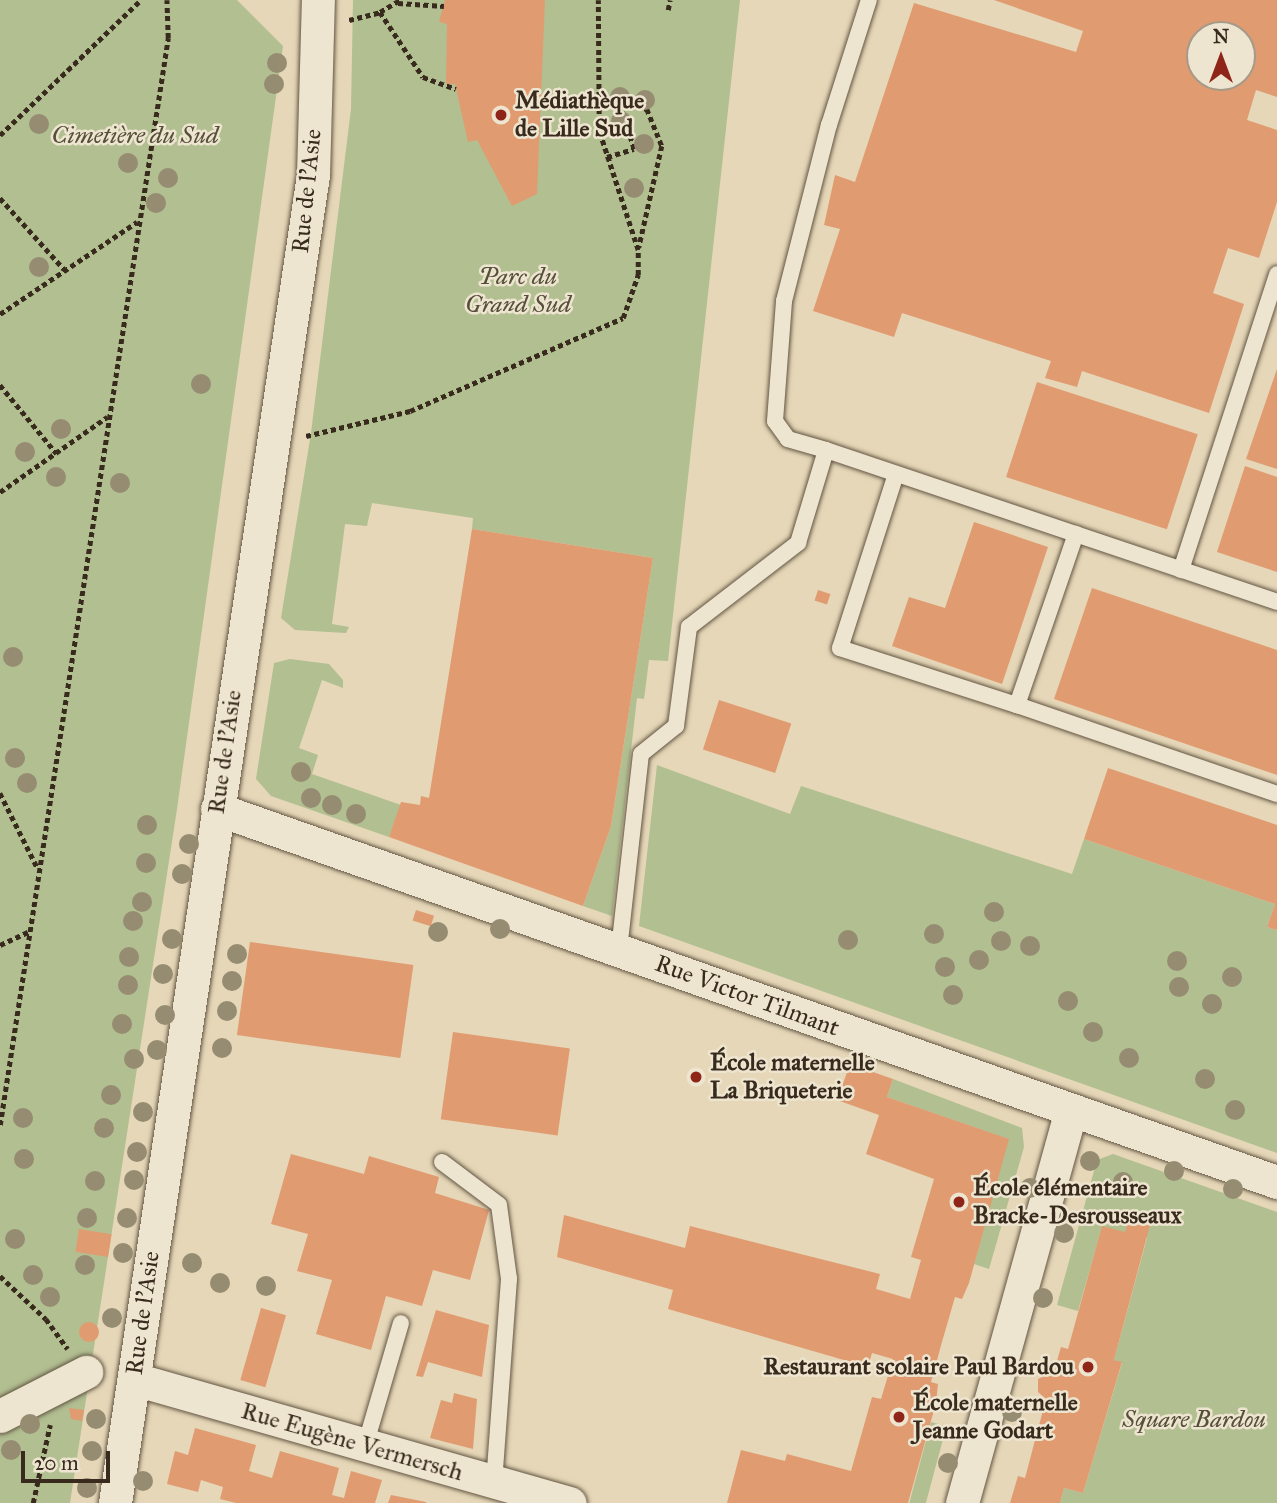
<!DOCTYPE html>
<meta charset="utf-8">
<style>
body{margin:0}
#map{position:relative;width:1277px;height:1503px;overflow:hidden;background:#e5d7b7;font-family:"IM FELL Great Primer",serif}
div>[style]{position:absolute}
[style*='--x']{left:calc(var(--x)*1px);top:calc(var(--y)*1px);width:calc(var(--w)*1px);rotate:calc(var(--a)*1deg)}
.green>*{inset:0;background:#b1bf91;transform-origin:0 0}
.building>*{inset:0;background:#e19b71;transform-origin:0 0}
.round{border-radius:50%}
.path>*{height:4.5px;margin-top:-2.25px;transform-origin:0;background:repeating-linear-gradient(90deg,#382a1c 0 5px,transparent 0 8.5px)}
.roads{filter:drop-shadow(0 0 2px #635543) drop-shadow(0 0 2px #635543)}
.lane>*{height:16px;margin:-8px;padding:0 8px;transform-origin:8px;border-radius:8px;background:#eee5d0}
.street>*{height:33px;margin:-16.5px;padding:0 16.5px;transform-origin:16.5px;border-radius:16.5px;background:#eee5d0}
.trees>*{width:20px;height:20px;margin:-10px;border-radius:50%;background:#968c72}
.dots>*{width:19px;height:19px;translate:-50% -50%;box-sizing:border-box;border:4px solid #eee5d0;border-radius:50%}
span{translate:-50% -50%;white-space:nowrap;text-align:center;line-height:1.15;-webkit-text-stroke:5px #eee5d0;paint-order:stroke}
.poi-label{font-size:24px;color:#382a1c;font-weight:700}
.left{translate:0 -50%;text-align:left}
.right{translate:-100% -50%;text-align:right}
.park-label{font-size:24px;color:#564f39;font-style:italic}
.street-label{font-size:24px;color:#382a1c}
.north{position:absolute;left:1186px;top:21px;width:70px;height:70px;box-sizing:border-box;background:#eee5d0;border:2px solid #a59a88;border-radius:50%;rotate:0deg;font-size:19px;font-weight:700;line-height:28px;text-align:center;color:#382a1c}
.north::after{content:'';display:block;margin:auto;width:24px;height:32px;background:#8f2418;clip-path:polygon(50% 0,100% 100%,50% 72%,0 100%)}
.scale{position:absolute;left:21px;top:1451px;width:89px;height:32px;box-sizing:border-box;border:4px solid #382a1c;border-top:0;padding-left:9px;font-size:21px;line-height:24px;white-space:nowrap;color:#382a1c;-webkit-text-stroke:5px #eee5d0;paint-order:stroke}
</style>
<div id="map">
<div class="green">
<i style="clip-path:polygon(0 0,237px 0,283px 46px,177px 809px,70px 1503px,0 1503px)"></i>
<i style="clip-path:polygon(353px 0,740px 0,668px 661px,649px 660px,644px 699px,637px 698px,612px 916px,583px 906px,611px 826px,653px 558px,472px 529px,473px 518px,372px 503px,367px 526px,345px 524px,332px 624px,349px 627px,346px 633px,295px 630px,281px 618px,311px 433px,351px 109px)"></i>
<i style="clip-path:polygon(290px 659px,329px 664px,343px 680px,343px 688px,322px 680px,299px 748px,318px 755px,312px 774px,401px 805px,389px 837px,271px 796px,256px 779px,274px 663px)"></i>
<i style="clip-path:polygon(657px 765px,790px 814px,801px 786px,1072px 874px,1084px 839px,1275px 904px,1267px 927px,1277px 930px,1277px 1153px,639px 926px)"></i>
<i style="clip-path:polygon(893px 1079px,1022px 1128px,1024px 1147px,989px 1269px,974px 1264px,1008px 1139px,887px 1097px)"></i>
<i style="clip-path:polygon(1113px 1154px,1277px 1212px,1277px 1503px,1060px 1503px,1064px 1488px,1083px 1493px,1122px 1363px,1114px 1360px,1147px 1238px,1102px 1227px,1078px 1311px,1057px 1305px,1097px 1160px)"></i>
<i style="left:931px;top:1422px;width:16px;height:84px;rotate:15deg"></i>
</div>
<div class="building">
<i style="clip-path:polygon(445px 0,545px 0,537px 194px,512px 206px,477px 140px,468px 142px,455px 84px,446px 84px,447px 24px,439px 22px)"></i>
<i style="clip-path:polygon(evenodd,994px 0,1277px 0,1277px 97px,1256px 90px,1247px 120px,1277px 130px,1277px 202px,1259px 258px,1228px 248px,1213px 293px,1244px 304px,1209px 413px,1082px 371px,1077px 387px,1045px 378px,1051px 361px,902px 313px,894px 337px,813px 311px,840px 229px,824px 225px,835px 175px,855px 182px,914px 3px,1076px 52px,1083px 31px,994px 0,1200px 35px,1242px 35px,1242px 77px,1200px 77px,1200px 35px)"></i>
<i style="clip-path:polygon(1277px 369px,1277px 469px,1246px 459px)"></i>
<i style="left:1037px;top:382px;width:169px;height:100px;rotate:18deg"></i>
<i style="clip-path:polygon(1245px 466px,1277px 477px,1277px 572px,1217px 552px)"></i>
<i style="clip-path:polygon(974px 522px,1048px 547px,1002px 684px,892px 646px,909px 597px,945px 608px)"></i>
<i style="clip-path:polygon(472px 529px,653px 558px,611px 826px,583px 906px,389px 837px,401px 802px,420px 805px,421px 796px,429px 798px)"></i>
<i style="clip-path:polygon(1092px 588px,1277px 650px,1277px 775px,1054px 699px)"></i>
<i style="left:818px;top:590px;width:13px;height:11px;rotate:18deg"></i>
<i style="left:719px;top:700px;width:76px;height:52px;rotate:18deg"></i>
<i style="clip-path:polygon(1108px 768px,1277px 825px,1277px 930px,1267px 927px,1275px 904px,1084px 839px)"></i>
<i style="left:416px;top:910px;width:19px;height:11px;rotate:18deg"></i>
<i style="left:250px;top:942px;width:165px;height:94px;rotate:8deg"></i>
<i style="left:453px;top:1032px;width:118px;height:88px;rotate:8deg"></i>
<i style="clip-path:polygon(850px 1064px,893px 1079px,887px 1097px,1009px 1139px,969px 1283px,962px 1299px,955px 1297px,942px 1342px,931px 1382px,938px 1384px,936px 1403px,908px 1503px,727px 1503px,741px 1450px,785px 1461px,787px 1454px,851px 1471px,872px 1397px,881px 1399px,893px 1359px,872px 1353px,868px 1367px,668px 1309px,673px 1290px,557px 1257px,564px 1215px,685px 1248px,690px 1226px,880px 1274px,876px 1289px,910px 1299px,921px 1260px,911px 1257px,934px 1179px,866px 1154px,879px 1115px,837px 1100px)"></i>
<i style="clip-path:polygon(291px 1154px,364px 1174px,369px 1156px,439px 1177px,435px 1193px,489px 1210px,470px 1280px,433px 1270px,422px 1306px,386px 1296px,371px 1350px,316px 1334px,332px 1280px,297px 1271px,308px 1234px,271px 1224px)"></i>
<i style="clip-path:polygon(1129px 1220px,1150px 1225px,1114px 1360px,1122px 1362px,1083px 1493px,1064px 1488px,1060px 1503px,1010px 1503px,1018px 1476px,1025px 1478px,1046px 1399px,1038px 1392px,1038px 1379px,1054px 1371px,1061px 1347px,1068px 1349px,1102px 1226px,1125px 1232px)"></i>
<i style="left:79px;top:1229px;width:33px;height:23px;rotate:9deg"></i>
<i style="left:261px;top:1308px;width:26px;height:75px;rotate:16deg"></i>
<i style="clip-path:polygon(436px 1310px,489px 1325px,482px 1377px,428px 1362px,423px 1377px,416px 1376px)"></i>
<i class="round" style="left:79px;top:1322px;width:20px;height:20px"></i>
<i style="clip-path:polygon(454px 1393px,477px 1399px,473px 1449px,430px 1438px,441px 1400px,452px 1403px)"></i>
<i style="clip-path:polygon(69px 1408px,84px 1410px,82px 1421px,71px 1419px)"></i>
<i style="clip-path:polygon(195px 1428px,256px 1445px,249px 1471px,272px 1478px,280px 1451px,339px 1468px,332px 1495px,344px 1498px,351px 1471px,382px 1480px,375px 1503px,236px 1503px,220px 1499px,223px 1487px,201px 1480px,198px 1492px,167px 1484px,175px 1451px,188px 1455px)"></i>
<i style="clip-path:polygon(391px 1495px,426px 1502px,426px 1503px,388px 1503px)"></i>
</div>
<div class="path">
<i style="--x:398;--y:3;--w:46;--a:3.7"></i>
<i style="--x:668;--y:10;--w:10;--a:-79"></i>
<i style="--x:380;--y:12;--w:78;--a:56.5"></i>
<i style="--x:423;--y:77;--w:35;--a:20"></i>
<i style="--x:349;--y:20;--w:32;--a:-14"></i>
<i style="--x:380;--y:12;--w:23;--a:-31"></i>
<i style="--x:0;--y:135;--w:195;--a:-43.8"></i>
<i style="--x:607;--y:157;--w:28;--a:-17"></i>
<i style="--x:634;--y:149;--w:47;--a:-108.4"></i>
<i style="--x:619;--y:104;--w:28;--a:10"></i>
<i style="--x:647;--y:109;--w:40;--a:68"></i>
<i style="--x:662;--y:146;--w:104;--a:102.8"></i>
<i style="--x:0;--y:198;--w:96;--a:48"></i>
<i style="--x:0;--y:314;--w:165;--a:-33.9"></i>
<i style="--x:0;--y:385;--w:89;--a:50.4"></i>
<i style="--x:306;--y:436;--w:107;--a:-13.5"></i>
<i style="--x:410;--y:411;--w:232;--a:-23.6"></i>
<i style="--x:623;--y:318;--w:46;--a:-70.8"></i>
<i style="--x:638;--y:275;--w:25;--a:-90"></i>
<i style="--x:638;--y:250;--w:125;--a:-108.1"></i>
<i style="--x:599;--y:131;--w:131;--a:-90.4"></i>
<i style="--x:0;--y:492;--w:131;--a:-35"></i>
<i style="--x:0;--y:793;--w:83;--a:63.4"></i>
<i style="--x:0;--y:945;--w:31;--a:-25"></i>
<i style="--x:0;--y:1125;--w:1100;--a:-81.21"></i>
<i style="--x:168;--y:38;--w:38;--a:-92"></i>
<i style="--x:0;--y:1276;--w:63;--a:43.1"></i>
<i style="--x:46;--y:1319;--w:37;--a:54"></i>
<i style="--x:33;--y:1503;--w:80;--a:-77.7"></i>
</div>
<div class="roads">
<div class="lane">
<i style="--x:826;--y:450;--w:476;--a:18.6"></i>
<i style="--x:896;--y:474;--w:183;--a:107.8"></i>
<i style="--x:840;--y:648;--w:186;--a:17.9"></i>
<i style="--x:1017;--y:705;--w:181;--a:-71"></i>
<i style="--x:1181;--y:570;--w:311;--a:-72"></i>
<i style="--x:1017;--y:705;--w:275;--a:18.9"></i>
<i style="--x:619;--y:950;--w:197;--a:-83.6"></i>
<i style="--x:641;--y:754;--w:45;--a:-38.7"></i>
<i style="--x:676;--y:726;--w:100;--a:-82.5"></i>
<i style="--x:689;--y:627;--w:138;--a:-37.6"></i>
<i style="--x:798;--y:543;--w:97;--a:-73.2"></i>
<i style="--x:826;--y:450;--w:40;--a:-164"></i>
<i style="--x:788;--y:439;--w:22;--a:-126"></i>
<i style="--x:775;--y:421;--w:120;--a:-85.7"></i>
<i style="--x:784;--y:301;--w:182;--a:-75.7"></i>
<i style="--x:829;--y:125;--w:131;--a:-72.3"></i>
<i style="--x:442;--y:1162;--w:71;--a:37"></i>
<i style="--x:499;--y:1205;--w:75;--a:82.3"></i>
<i style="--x:509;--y:1279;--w:204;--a:94.2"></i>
<i style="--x:365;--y:1446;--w:128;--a:-73.7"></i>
</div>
<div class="street">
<i style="--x:217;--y:809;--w:1124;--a:19.39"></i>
<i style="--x:134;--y:1379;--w:453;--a:15.9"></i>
<i style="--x:0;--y:1416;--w:97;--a:-27.1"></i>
<i style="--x:115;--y:1503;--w:1343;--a:-81.52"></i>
<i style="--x:313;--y:175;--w:175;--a:-88.4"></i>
<i style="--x:962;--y:1503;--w:408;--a:-74.5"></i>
</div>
</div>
<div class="trees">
<i style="left:277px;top:63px"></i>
<i style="left:274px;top:84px"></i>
<i style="left:620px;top:97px"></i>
<i style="left:645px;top:100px"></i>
<i style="left:621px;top:121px"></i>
<i style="left:39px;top:124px"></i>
<i style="left:644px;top:144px"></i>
<i style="left:128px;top:163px"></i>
<i style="left:168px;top:178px"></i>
<i style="left:634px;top:188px"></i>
<i style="left:156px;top:203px"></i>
<i style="left:39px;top:267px"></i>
<i style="left:201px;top:384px"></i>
<i style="left:61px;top:429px"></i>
<i style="left:25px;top:452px"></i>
<i style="left:56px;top:477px"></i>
<i style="left:120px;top:483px"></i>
<i style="left:13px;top:657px"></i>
<i style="left:15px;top:758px"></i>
<i style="left:301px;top:772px"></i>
<i style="left:27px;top:783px"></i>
<i style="left:311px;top:798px"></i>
<i style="left:332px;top:805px"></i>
<i style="left:356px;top:814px"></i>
<i style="left:147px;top:825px"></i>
<i style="left:189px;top:844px"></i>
<i style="left:146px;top:863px"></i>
<i style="left:182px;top:874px"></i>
<i style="left:142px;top:902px"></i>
<i style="left:994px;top:912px"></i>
<i style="left:133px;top:921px"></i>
<i style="left:500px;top:929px"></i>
<i style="left:438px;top:932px"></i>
<i style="left:934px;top:934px"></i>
<i style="left:172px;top:939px"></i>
<i style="left:848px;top:940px"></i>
<i style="left:1001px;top:941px"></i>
<i style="left:1030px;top:946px"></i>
<i style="left:237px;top:954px"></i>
<i style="left:129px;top:957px"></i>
<i style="left:979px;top:960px"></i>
<i style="left:1177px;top:961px"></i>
<i style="left:945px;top:967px"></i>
<i style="left:163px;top:974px"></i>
<i style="left:1232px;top:977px"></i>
<i style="left:232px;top:981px"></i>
<i style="left:128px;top:985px"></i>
<i style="left:1179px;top:987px"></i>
<i style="left:953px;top:995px"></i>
<i style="left:1068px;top:1001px"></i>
<i style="left:1212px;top:1004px"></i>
<i style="left:227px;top:1011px"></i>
<i style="left:165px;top:1015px"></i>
<i style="left:122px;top:1024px"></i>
<i style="left:1093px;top:1032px"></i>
<i style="left:222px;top:1048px"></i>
<i style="left:157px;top:1050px"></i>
<i style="left:1129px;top:1058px"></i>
<i style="left:134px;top:1059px"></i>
<i style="left:1205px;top:1079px"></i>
<i style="left:111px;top:1095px"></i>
<i style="left:1235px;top:1110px"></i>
<i style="left:143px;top:1112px"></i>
<i style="left:23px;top:1118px"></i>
<i style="left:104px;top:1128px"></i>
<i style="left:137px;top:1152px"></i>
<i style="left:24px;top:1159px"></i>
<i style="left:1090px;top:1161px"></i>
<i style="left:1174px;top:1171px"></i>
<i style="left:134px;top:1180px"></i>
<i style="left:95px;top:1181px"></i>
<i style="left:1123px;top:1182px"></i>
<i style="left:1030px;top:1188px"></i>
<i style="left:1233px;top:1189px"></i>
<i style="left:87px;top:1218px"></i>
<i style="left:127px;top:1218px"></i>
<i style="left:1064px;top:1233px"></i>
<i style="left:15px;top:1239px"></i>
<i style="left:123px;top:1253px"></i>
<i style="left:192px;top:1263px"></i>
<i style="left:85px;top:1265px"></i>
<i style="left:33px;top:1275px"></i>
<i style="left:220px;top:1283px"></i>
<i style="left:266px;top:1286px"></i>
<i style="left:50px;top:1297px"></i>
<i style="left:1043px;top:1298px"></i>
<i style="left:112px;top:1318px"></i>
<i style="left:1012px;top:1412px"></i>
<i style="left:96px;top:1419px"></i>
<i style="left:30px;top:1424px"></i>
<i style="left:11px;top:1450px"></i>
<i style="left:92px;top:1451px"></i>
<i style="left:948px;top:1463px"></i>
<i style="left:143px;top:1481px"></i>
<i style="left:87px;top:1488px"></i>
</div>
<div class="dots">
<i style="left:501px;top:115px;background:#8f2418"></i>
<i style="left:696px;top:1077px;background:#8f2418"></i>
<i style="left:959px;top:1202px;background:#8f2418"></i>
<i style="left:1088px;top:1367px;background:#8f2418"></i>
<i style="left:899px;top:1417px;background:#8f2418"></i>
</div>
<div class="poi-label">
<span class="left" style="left:515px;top:115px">Médiathèque<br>de Lille Sud</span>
<span class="left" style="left:710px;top:1077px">École maternelle<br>La Briqueterie</span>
<span class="left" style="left:973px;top:1202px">École élémentaire<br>Bracke-Desrousseaux</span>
<span class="right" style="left:1074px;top:1367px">Restaurant scolaire Paul Bardou</span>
<span class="left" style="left:913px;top:1417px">École maternelle<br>Jeanne Godart</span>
</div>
<div class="park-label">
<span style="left:135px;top:136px">Cimetière du Sud</span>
<span style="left:518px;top:291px">Parc du<br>Grand Sud</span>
<span style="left:1194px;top:1420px">Square Bardou</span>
</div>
<div class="street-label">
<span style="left:307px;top:191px;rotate:-84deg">Rue de l'Asie</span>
<span style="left:225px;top:752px;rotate:-82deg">Rue de l'Asie</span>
<span style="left:747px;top:996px;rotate:20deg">Rue Victor Tilmant</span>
<span style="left:143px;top:1313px;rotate:-82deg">Rue de l'Asie</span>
<span style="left:352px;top:1442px;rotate:16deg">Rue Eugène Vermersch</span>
</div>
<div class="north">N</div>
<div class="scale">20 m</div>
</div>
